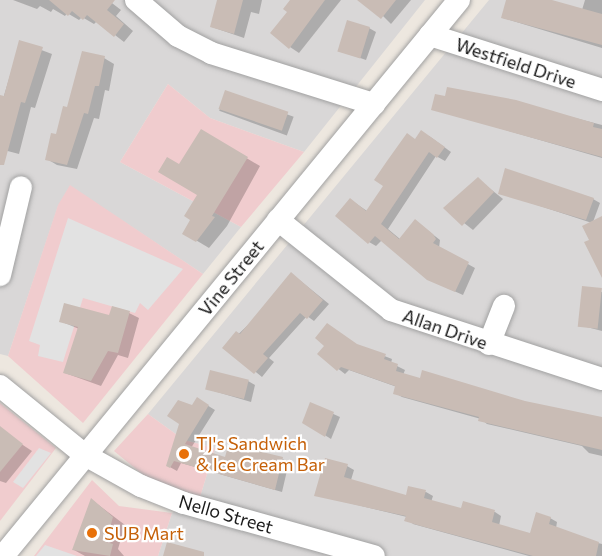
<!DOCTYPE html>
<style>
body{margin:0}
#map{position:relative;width:602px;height:556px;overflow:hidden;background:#ede7df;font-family:Commissioner,sans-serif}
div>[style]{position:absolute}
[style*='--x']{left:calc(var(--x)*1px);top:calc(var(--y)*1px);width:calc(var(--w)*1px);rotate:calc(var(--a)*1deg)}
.residential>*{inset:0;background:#d9d7d7}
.commercial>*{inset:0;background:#f0ccce}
.parking>*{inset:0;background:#e2e2e2}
.shadow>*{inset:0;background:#0003;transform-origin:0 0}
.building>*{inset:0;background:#c9bcb5;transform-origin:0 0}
.roads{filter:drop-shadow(0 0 2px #a1a1a1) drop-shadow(0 0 2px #a1a1a1)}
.minor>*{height:22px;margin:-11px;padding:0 11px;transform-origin:11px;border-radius:11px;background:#fff}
.dots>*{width:16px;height:16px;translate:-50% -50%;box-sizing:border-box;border:3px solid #fff;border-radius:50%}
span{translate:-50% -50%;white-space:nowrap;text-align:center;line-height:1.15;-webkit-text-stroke:4.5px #fff;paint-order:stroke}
.street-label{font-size:18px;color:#1a1a1a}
.food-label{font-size:18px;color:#c56008}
.left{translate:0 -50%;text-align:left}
</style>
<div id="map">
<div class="residential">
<i style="clip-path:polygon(0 0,425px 0,304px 152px,210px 118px,168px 84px,120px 162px,241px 227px,203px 274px,70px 186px,58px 206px,8px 356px,0 354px)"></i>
<i style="clip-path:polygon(489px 0,602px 0,602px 556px,158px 556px,172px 513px,200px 497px,215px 448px,184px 440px,148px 414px)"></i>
</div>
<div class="commercial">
<i style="clip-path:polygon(168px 84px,210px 118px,304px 152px,241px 227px,120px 162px)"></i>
<i style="clip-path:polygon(70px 185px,203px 274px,83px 423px,8px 356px,58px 205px)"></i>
<i style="clip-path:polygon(0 403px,56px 448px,0 521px)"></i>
<i style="clip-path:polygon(148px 414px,184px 440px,215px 448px,200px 497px,147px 478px,114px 451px)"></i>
<i style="clip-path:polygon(92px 480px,119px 506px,172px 513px,158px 556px,34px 556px)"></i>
</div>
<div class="parking">
<i style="clip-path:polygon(68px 218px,183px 269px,148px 310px,140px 303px,135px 313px,83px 298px,63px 362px,38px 356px,40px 345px,29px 341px)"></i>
<i style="clip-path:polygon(39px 448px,51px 453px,23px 488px,13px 482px)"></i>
<i style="clip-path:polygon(45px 545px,77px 556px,36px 556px)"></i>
</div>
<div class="shadow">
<i style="clip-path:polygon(13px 0,108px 0,121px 10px,116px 16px,133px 31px,124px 42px,97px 21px,94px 24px,82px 17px,79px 20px,67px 13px,65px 16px,53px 9px,51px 12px,40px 6px,37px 9px)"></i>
<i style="clip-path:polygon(219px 0,262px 0,259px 14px,251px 12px,244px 38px,212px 27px)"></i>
<i style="clip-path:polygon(293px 0,341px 0,299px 53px,290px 47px,289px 12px)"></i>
<i style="clip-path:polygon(367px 0,411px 0,391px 24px)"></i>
<i style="clip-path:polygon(516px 0,545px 0,582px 10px,585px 0,602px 0,602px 48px,503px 18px)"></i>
<i style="clip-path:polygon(369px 28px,376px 32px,366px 60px,340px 51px)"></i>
<i style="clip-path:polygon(20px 42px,52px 54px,35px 108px,31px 107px,19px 154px,0 149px,0 109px)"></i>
<i style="clip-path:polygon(104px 58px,114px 64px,109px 91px,105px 90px,99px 119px,94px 118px,77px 169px,57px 165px,47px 159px,68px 109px)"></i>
<i style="left:226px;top:92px;width:72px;height:20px;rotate:20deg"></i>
<i style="clip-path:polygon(487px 95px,602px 125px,602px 158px,433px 109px,446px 98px)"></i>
<i style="clip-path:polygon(201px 131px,260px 166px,227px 226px,209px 248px,184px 233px,192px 220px,199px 195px)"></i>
<i style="clip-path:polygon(429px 136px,451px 152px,445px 161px,436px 156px,388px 229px,400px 239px,422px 226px,440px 240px,439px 248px,475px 268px,463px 295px,427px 279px,382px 240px,376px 246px,369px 242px,351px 200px,367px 211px,416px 140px)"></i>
<i style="clip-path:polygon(478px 179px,503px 199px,473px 230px,445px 208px)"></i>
<i style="clip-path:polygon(500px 193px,593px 199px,600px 203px,593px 222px,602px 218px,602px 266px,591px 240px,592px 223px)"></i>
<i style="clip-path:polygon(297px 278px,329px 304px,314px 321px,307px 316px,269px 358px,274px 362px,262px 377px,225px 347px)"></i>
<i style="clip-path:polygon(583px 288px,602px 292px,602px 331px,583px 326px)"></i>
<i style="clip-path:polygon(129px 313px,139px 318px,128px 358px,118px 355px,101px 386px,65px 373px,79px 329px,60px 321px)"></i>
<i style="clip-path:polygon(359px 346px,392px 359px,391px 363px,405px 370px,403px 375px,602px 419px,602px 456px,589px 453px,582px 446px,487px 424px,481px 419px,402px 397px,395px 393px,397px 387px,349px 370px,345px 374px,319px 354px)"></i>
<i style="clip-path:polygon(248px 381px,255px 385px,251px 402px,207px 389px)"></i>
<i style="clip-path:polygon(197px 399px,215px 410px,191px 448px,226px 459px,250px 446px,256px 452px,283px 459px,289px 462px,282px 492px,181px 463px,177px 471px,168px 466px)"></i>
<i style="clip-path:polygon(311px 404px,340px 417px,331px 439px,304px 422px)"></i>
<i style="clip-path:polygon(0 430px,32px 451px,6px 483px,0 481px)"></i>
<i style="clip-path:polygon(347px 466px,354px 470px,351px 480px,407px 497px,426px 492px,433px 496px,431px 502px,462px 510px,495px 512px,501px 516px,499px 526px,531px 535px,550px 518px,557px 522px,556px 528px,573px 537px,602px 544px,602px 556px,529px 556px,413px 524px,407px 517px,316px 495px)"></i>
<i style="clip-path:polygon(92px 500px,125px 525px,118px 549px,124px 556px,85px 556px,74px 550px)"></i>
</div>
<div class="building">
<i style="clip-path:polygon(49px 0,115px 0,107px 10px,124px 24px,114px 37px,87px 15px,83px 20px,72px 11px,68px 16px)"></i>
<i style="clip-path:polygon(217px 0,243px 0,234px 34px,210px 27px)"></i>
<i style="clip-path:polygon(290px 0,325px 0,289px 49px,270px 33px,287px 12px,283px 9px)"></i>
<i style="clip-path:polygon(357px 0,396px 0,381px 19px)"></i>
<i style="clip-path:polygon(506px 0,552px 0,602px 14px,602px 45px,501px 18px)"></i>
<i style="left:347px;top:20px;width:24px;height:33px;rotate:17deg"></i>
<i style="clip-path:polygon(19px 40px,43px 47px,25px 103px,21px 102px,4px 165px,0 165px,0 95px,4px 96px)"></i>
<i style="clip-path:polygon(82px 51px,105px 56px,99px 86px,95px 86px,88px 114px,84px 113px,67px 165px,45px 160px,51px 133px,56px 134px,63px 106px,67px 107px)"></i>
<i style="clip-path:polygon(447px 87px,516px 100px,594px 123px,593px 127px,602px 129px,602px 157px,431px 110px,435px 94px,445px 96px)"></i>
<i style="left:225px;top:90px;width:67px;height:20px;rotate:19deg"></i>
<i style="clip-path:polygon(201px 129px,248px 157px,212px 216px,215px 217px,196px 242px,182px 234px,190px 220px,184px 216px,197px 195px,158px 172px,167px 157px,179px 164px)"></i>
<i style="clip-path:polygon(421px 130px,445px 147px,437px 158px,429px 152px,381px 224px,399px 239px,415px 219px,433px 234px,436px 239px,433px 243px,469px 262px,455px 292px,427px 280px,375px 236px,368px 244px,335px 216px,350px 198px,366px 211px,383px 186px,374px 180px,387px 161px,407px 133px,415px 139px)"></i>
<i style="clip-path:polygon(505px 168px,594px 198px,586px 220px,498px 194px)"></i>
<i style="clip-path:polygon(478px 177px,494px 192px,462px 226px,443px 208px)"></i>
<i style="clip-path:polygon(602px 216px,602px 278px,584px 242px,589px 240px,582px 226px)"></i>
<i style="clip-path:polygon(291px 272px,323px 300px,307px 319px,300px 313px,263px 354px,268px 358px,254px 374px,222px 348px,236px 331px,240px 334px)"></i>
<i style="left:582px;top:286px;width:20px;height:41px;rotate:6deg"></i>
<i style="clip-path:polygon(64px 303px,109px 315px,112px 306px,130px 311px,118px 353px,108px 351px,91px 381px,63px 373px,78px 327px,59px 322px)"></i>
<i style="clip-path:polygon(327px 323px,357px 344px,386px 354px,384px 359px,398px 364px,396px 371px,420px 378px,422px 370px,525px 401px,602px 417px,602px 450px,478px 421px,479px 417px,393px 394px,395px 386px,341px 367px,337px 371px,317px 354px,324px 346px,315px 338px)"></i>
<i style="left:210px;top:370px;width:40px;height:20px;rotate:14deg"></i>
<i style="clip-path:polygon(197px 397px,209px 405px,185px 444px,225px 457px,230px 439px,251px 444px,250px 449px,283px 457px,275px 490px,174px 461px,170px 468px,166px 466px,179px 424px,167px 416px,178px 400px,192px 405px)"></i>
<i style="clip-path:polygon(310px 402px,334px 412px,325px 437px,302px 423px)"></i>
<i style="clip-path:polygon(0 426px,23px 444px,0 472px)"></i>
<i style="clip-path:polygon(325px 458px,348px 464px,344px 477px,406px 495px,408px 486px,426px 490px,424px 498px,461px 508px,463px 501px,495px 510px,492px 522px,530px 533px,536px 512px,551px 517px,549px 524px,599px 542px,596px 556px,533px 556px,421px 526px,404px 521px,406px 516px,314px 496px)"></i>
<i style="clip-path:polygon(91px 498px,113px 517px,106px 542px,113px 544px,110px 556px,72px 550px)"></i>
<i style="clip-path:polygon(167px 542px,204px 552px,204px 556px,163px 556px)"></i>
</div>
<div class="roads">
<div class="minor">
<i style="--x:136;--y:0;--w:55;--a:40.6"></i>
<i style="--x:178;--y:36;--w:37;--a:27"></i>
<i style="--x:211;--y:53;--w:171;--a:17.4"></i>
<i style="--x:430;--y:35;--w:181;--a:17.7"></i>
<i style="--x:278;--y:220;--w:144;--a:38.5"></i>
<i style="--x:391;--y:310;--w:222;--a:18.1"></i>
<i style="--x:0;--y:275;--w:90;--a:-76.6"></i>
<i style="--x:489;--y:344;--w:41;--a:-68.5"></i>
<i style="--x:0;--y:386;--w:109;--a:39.1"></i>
<i style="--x:85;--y:455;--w:64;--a:29"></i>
<i style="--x:141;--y:486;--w:46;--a:21.6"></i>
<i style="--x:184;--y:503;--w:197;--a:15.6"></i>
<i style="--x:3;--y:556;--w:719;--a:-50.64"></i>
</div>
</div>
<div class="dots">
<i style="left:184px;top:454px;background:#e8710a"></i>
<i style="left:92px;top:533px;background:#e8710a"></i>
</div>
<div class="street-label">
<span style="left:516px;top:63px;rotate:18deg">Westfield Drive</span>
<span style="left:231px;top:278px;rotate:-51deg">Vine Street</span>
<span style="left:445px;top:329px;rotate:19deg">Allan Drive</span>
<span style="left:226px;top:514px;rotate:16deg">Nello Street</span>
</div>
<div class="food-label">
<span class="left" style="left:196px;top:454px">TJ's Sandwich<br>&amp; Ice Cream Bar</span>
<span class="left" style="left:104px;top:533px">SUB Mart</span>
</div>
</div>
